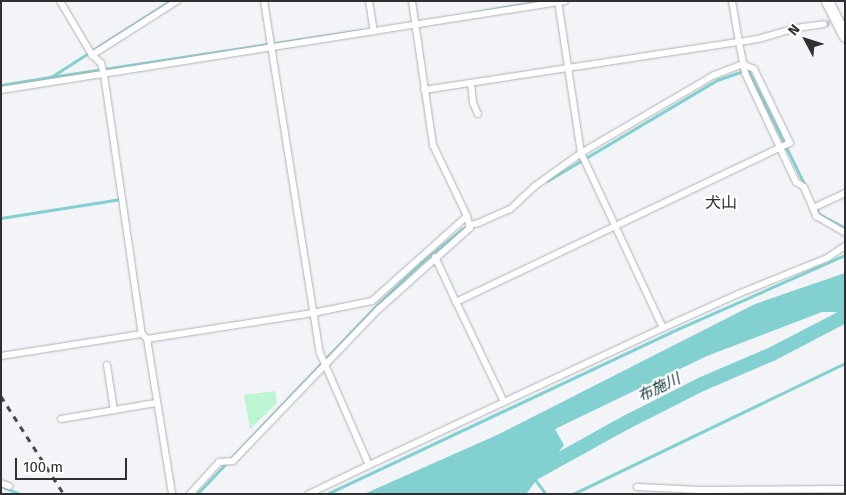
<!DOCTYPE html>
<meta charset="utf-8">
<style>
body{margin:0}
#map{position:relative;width:846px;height:495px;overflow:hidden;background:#f2f4f8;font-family:"Fira Sans","Noto Sans JP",sans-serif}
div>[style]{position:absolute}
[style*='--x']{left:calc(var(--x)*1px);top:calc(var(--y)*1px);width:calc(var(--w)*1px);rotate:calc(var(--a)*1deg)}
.green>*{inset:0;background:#bcf5d2}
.water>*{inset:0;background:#83d0d1}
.stream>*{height:2.5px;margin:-1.25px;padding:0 1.25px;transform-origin:1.25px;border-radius:1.25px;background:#83d0d1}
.river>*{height:14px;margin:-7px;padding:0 7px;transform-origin:7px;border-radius:7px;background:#83d0d1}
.street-tunnel>*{height:6px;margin-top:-3px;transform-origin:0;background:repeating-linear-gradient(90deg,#cbcdd0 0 6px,transparent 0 9px)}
.roads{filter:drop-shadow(0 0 1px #b0b1b5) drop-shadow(0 0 1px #b0b1b5)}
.street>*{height:6px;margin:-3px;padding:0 3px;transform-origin:3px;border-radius:3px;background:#fff}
.highway>*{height:11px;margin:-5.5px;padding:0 5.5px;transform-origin:5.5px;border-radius:5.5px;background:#fff}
.rail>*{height:2.5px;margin-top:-1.25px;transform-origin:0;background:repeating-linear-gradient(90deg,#48494a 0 6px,transparent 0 12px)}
span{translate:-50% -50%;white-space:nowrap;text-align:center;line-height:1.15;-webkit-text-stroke:4px #fff;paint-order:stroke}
.water-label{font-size:15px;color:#093131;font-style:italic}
.quarter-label{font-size:16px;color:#2f3031}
.frame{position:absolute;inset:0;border:2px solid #2f3031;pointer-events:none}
.north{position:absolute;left:781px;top:15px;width:50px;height:50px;-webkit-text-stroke:4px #fff;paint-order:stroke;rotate:310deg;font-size:14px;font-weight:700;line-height:20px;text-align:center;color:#2f3031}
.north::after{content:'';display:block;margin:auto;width:18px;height:22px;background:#2f3031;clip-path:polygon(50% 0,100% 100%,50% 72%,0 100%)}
.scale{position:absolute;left:15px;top:458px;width:112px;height:22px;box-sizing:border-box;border:2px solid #2f3031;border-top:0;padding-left:6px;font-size:15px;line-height:18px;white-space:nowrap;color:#2f3031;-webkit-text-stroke:4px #fff;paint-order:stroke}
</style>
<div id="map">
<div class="green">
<i style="clip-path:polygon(275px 391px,277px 403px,250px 429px,244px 395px)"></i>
</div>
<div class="water">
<i style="clip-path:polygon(845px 273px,845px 312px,822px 312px,707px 356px,555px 429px,564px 445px,526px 494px,364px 494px,497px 435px,755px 304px)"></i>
</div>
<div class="stream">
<i style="--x:472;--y:13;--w:69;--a:-10"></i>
<i style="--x:748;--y:69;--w:131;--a:63.8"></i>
<i style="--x:51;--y:77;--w:313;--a:-8.6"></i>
<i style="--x:1;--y:85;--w:51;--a:-9.1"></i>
<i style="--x:51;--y:77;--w:141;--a:-32.6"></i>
<i style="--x:547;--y:181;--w:198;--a:-30.7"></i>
<i style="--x:717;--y:80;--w:28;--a:-19"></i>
<i style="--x:816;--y:207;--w:8;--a:67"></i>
<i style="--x:819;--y:214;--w:30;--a:28"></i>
<i style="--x:1;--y:218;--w:121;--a:-9"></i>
<i style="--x:535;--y:479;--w:19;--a:54"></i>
<i style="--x:3;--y:487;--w:18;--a:22"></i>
<i style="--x:197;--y:494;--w:264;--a:-46.4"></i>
<i style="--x:379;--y:303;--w:59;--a:-43.6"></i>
<i style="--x:422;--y:262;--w:52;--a:-39.5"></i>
<i style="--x:462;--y:229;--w:6;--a:-18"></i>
<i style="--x:327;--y:494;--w:378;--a:-25.2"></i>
<i style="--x:669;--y:333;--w:193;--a:-23.9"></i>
<i style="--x:573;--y:494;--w:302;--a:-25.7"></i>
</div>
<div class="river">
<i style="--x:533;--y:474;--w:107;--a:-29"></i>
<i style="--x:627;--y:422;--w:84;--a:-26.9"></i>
<i style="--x:702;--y:384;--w:76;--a:-23.2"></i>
<i style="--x:772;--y:354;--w:82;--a:-27.5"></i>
</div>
<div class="street-tunnel">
<i style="--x:824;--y:24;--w:21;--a:-8"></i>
</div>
<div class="roads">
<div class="street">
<i style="--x:60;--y:1;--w:63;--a:59.3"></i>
<i style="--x:177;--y:1;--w:101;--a:147.6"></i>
<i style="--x:92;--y:55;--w:12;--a:42"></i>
<i style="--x:101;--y:63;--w:12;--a:76"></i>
<i style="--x:104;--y:75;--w:262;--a:81.7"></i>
<i style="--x:142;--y:334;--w:7;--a:45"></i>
<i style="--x:147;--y:339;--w:168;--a:-8.9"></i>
<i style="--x:313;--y:313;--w:60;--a:-11.5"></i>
<i style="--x:372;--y:301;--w:127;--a:-41.8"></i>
<i style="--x:264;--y:1;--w:356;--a:81"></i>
<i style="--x:320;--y:353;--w:122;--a:66.4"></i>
<i style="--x:369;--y:465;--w:67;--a:154.2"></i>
<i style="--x:369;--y:1;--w:31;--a:81"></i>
<i style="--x:558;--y:1;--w:154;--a:81.4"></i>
<i style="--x:581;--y:153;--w:193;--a:64.9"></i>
<i style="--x:663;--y:328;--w:82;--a:-24.4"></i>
<i style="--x:738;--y:294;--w:96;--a:-22"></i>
<i style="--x:827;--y:258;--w:22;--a:-34"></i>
<i style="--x:732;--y:1;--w:42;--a:80.3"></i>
<i style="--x:739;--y:42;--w:19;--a:-9"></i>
<i style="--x:758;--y:39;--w:40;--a:-16"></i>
<i style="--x:796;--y:28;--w:28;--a:-8"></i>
<i style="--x:471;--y:83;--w:20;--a:84"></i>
<i style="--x:473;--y:103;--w:12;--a:66"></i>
<i style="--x:1;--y:90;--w:571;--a:-8.97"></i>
<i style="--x:424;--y:90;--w:319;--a:-8.7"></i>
<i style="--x:739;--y:42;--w:32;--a:79"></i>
<i style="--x:745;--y:73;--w:120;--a:64.9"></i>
<i style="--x:796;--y:182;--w:9;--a:32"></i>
<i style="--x:804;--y:187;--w:23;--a:67"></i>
<i style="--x:813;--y:208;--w:35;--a:-25"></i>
<i style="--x:813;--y:208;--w:9;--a:69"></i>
<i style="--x:816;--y:216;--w:34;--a:30"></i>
<i style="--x:435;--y:257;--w:50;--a:65"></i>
<i style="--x:456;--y:302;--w:370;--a:-25.5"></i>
<i style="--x:790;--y:143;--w:82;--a:-115.9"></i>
<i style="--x:754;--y:69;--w:12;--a:-156"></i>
<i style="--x:743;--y:64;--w:31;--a:159"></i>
<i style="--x:714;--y:75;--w:154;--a:149.6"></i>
<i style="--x:581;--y:153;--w:57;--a:144.3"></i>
<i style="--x:535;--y:186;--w:34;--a:137"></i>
<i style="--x:510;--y:209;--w:34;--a:156"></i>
<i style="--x:479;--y:223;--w:10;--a:169"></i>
<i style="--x:147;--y:339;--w:157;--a:80.8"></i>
<i style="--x:1;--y:356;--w:143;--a:-8.9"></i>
<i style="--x:107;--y:365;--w:46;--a:81.2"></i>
<i style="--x:504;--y:402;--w:175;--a:-25"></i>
<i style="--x:61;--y:419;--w:96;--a:-9.6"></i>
<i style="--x:369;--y:465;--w:149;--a:-25"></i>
<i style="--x:504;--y:402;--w:111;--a:-115.6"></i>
<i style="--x:1;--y:483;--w:9;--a:21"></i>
<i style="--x:637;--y:487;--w:63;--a:2.7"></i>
<i style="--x:700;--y:490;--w:145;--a:-0.4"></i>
<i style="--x:190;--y:494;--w:43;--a:-47.8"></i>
<i style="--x:219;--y:462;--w:14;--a:-4"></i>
<i style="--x:233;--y:461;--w:211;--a:-46.2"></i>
<i style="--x:379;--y:309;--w:122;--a:-41.7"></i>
<i style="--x:470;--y:228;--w:12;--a:-104"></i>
<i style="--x:467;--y:216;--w:79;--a:-115.6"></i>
<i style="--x:433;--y:145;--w:146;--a:-98.3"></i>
</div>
<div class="highway">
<i style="--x:827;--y:1;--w:39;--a:63"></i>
</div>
</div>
<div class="rail">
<i style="--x:1;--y:396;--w:117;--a:57.3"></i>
</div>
<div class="water-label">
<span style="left:659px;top:388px;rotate:-26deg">布施川</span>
</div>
<div class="quarter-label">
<span style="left:721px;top:203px">犬山</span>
</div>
<div class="frame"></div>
<div class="north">N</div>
<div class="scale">100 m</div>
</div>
